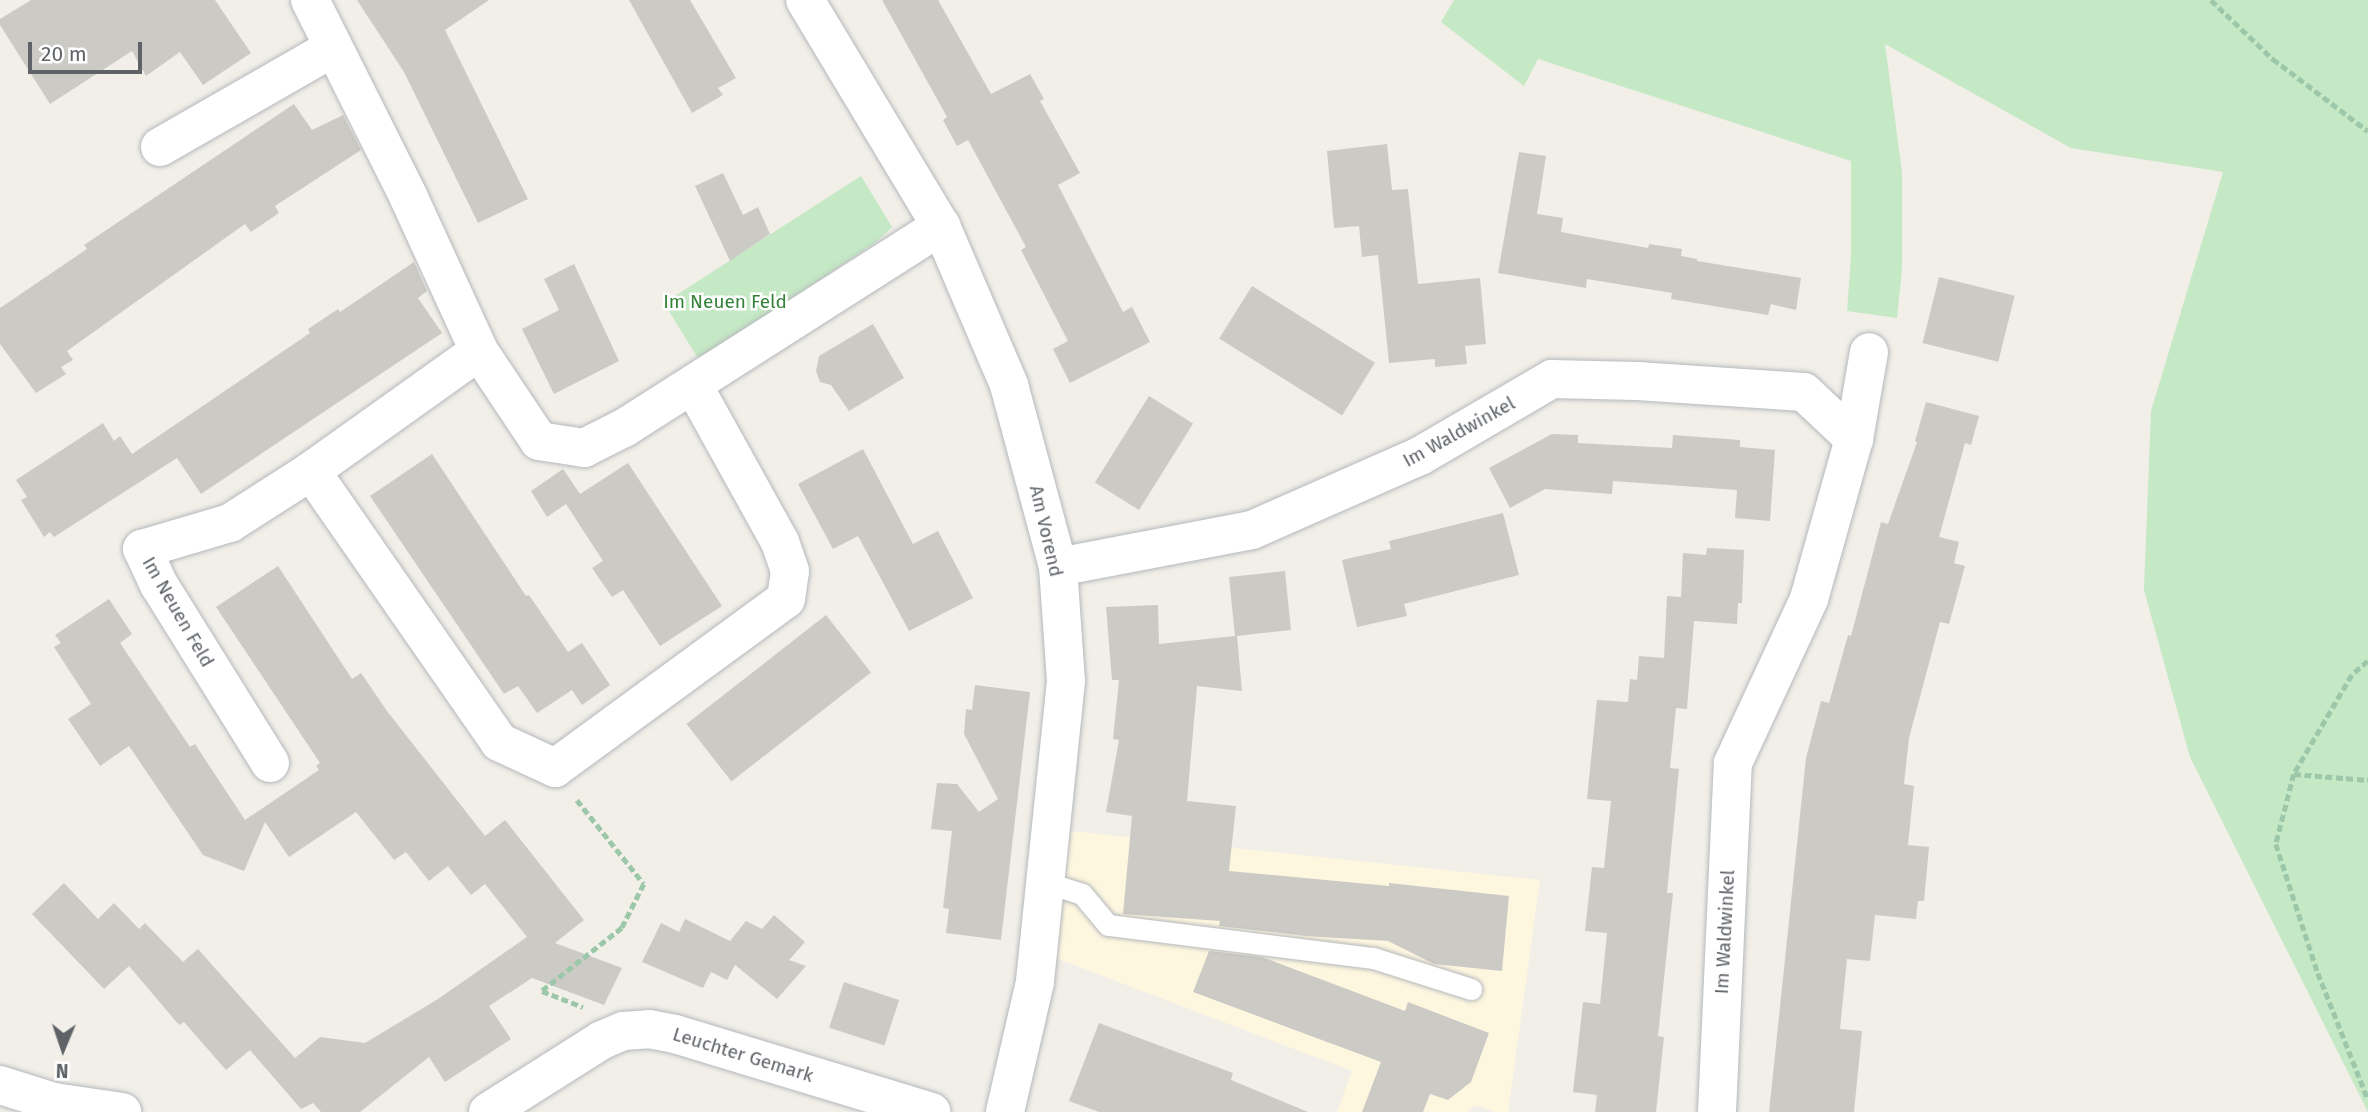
<!DOCTYPE html>
<style>
body{margin:0}
#map{position:relative;width:2368px;height:1112px;overflow:hidden;background:#f1efe8;font-family:"Fira Sans",sans-serif}
div>[style]{position:absolute}
[style*='--x']{left:calc(var(--x)*1px);top:calc(var(--y)*1px);width:calc(var(--w)*1px);rotate:calc(var(--a)*1deg)}
.commercial>*{inset:0;background:#fef7e0}
.green>*{inset:0;background:#c5e8c5}
.building>*{inset:0;background:#cccac5;transform-origin:0 0}
.path>*{height:4.5px;margin-top:-2.25px;transform-origin:0;background:repeating-linear-gradient(90deg,#9cc7a9 0 7px,transparent 0 10.5px)}
.roads{filter:drop-shadow(0 0 2px #b5b8bc) drop-shadow(0 0 2px #b5b8bc)}
.lane>*{height:21px;margin:-10.5px;padding:0 10.5px;transform-origin:10.5px;border-radius:10.5px;background:#fff}
.street>*{height:38px;margin:-19px;padding:0 19px;transform-origin:19px;border-radius:19px;background:#fff}
span{translate:-50% -50%;white-space:nowrap;text-align:center;line-height:1.15;-webkit-text-stroke:5px #fff;paint-order:stroke}
.park-label{font-size:19px;color:#348238}
.street-label{font-size:19px;color:#5f6368}
.north{position:absolute;left:28px;top:1014px;width:70px;height:70px;-webkit-text-stroke:5px #fff;paint-order:stroke;rotate:182deg;font-size:19px;font-weight:700;line-height:28px;text-align:center;color:#5f6368}
.north::after{content:'';display:block;margin:auto;width:24px;height:32px;background:#5f6368;clip-path:polygon(50% 0,100% 100%,50% 72%,0 100%)}
.scale{position:absolute;left:28px;top:42px;width:114px;height:32px;box-sizing:border-box;border:4px solid #5f6368;border-top:0;padding-left:9px;font-size:21px;line-height:24px;white-space:nowrap;color:#5f6368;-webkit-text-stroke:5px #fff;paint-order:stroke}
</style>
<div id="map">
<div class="commercial">
<i style="clip-path:polygon(1070px 831px,1540px 880px,1508px 1112px,1495px 1112px,1475px 1105px,1466px 1112px,1337px 1112px,1352px 1071px,1053px 957px)"></i>
</div>
<div class="green">
<i style="clip-path:polygon(1454px 0,2368px 0,2368px 1112px,2190px 757px,2144px 590px,2151px 411px,2223px 172px,2071px 148px,1885px 44px,1902px 172px,1902px 269px,1897px 318px,1847px 311px,1851px 258px,1851px 161px,1538px 59px,1524px 86px,1441px 22px)"></i>
<i style="clip-path:polygon(861px 176px,892px 227px,875px 243px,699px 360px,664px 303px)"></i>
</div>
<div class="building">
<i style="clip-path:polygon(31px 0,215px 0,251px 53px,203px 85px,180px 52px,146px 76px,132px 51px,50px 104px,0 25px,0 19px)"></i>
<i style="clip-path:polygon(357px 0,489px 0,445px 30px,528px 199px,478px 223px,404px 72px)"></i>
<i style="clip-path:polygon(629px 0,690px 0,736px 78px,718px 88px,723px 95px,692px 113px)"></i>
<i style="clip-path:polygon(882px 0,938px 0,991px 94px,1030px 74px,1044px 99px,1040px 101px,1080px 173px,1058px 185px,1123px 312px,1132px 307px,1150px 342px,1070px 383px,1053px 349px,1068px 341px,1021px 250px,1026px 247px,968px 140px,957px 146px,943px 120px,947px 117px)"></i>
<i style="clip-path:polygon(294px 104px,312px 130px,343px 115px,361px 150px,275px 206px,279px 213px,251px 232px,245px 224px,67px 351px,73px 360px,61px 367px,66px 374px,36px 393px,0 344px,0 308px,87px 249px,84px 245px)"></i>
<i style="clip-path:polygon(1387px 144px,1392px 190px,1408px 189px,1418px 284px,1480px 278px,1486px 344px,1465px 346px,1467px 364px,1435px 367px,1435px 359px,1389px 363px,1378px 255px,1362px 257px,1359px 226px,1334px 228px,1327px 151px)"></i>
<i style="clip-path:polygon(1519px 152px,1546px 156px,1537px 214px,1563px 218px,1561px 232px,1648px 248px,1649px 244px,1682px 249px,1681px 256px,1697px 259px,1697px 261px,1801px 278px,1796px 310px,1771px 304px,1768px 315px,1671px 299px,1672px 293px,1587px 279px,1586px 288px,1498px 273px)"></i>
<i style="clip-path:polygon(723px 173px,743px 215px,758px 207px,770px 234px,730px 261px,695px 186px)"></i>
<i style="clip-path:polygon(414px 262px,427px 291px,418px 298px,442px 333px,201px 494px,177px 458px,54px 537px,50px 532px,44px 537px,21px 500px,27px 497px,16px 480px,103px 423px,114px 441px,120px 436px,132px 454px,310px 333px,308px 329px,338px 309px,340px 312px)"></i>
<i style="clip-path:polygon(574px 264px,619px 361px,554px 394px,522px 329px,559px 310px,544px 279px)"></i>
<i style="left:1939px;top:277px;width:78px;height:68px;rotate:14deg"></i>
<i style="left:1252px;top:286px;width:145px;height:62px;rotate:32deg"></i>
<i style="clip-path:polygon(873px 324px,904px 378px,849px 411px,831px 385px,820px 382px,816px 371px,819px 356px)"></i>
<i style="left:1149px;top:396px;width:52px;height:102px;rotate:32deg"></i>
<i style="clip-path:polygon(1926px 402px,1979px 416px,1971px 445px,1965px 443px,1939px 537px,1959px 542px,1954px 563px,1965px 566px,1949px 624px,1940px 622px,1909px 738px,1904px 784px,1914px 786px,1908px 845px,1929px 847px,1924px 901px,1918px 901px,1916px 919px,1875px 915px,1870px 961px,1847px 959px,1840px 1029px,1862px 1031px,1854px 1112px,1769px 1112px,1806px 758px,1821px 701px,1829px 703px,1848px 635px,1851px 636px,1881px 522px,1888px 524px,1917px 442px,1915px 441px)"></i>
<i style="clip-path:polygon(1552px 434px,1578px 435px,1578px 443px,1672px 448px,1673px 435px,1740px 440px,1740px 447px,1775px 450px,1770px 521px,1735px 518px,1737px 490px,1613px 481px,1612px 494px,1545px 489px,1510px 508px,1489px 468px)"></i>
<i style="clip-path:polygon(863px 449px,913px 544px,938px 531px,973px 598px,909px 631px,858px 536px,833px 549px,798px 484px)"></i>
<i style="clip-path:polygon(432px 454px,526px 596px,529px 595px,568px 652px,582px 643px,610px 685px,582px 705px,572px 690px,537px 713px,518px 686px,504px 694px,370px 496px)"></i>
<i style="clip-path:polygon(628px 463px,722px 606px,660px 646px,623px 590px,612px 597px,592px 568px,603px 561px,566px 504px,547px 517px,531px 491px,563px 469px,580px 494px)"></i>
<i style="clip-path:polygon(1503px 513px,1519px 575px,1404px 604px,1407px 616px,1357px 627px,1342px 560px,1391px 549px,1389px 541px)"></i>
<i style="clip-path:polygon(1707px 548px,1744px 550px,1742px 603px,1738px 603px,1737px 624px,1694px 621px,1687px 709px,1676px 708px,1670px 768px,1679px 769px,1667px 893px,1673px 893px,1658px 1036px,1664px 1037px,1656px 1112px,1595px 1112px,1597px 1095px,1573px 1092px,1583px 1002px,1600px 1004px,1607px 933px,1585px 931px,1592px 867px,1604px 868px,1611px 801px,1587px 799px,1597px 700px,1628px 702px,1630px 679px,1637px 680px,1639px 656px,1664px 658px,1667px 596px,1681px 597px,1683px 553px,1706px 555px)"></i>
<i style="clip-path:polygon(278px 566px,352px 679px,361px 673px,387px 711px,485px 836px,505px 820px,584px 920px,555px 943px,622px 968px,604px 1005px,532px 978px,489px 1006px,511px 1039px,445px 1082px,429px 1057px,360px 1112px,321px 1112px,313px 1103px,301px 1109px,250px 1050px,226px 1070px,184px 1022px,179px 1025px,129px 966px,104px 989px,32px 914px,64px 883px,98px 919px,114px 903px,139px 929px,145px 923px,183px 962px,198px 949px,295px 1058px,320px 1037px,365px 1043px,438px 999px,527px 937px,485px 884px,471px 895px,448px 866px,429px 881px,406px 852px,394px 860px,356px 812px,289px 857px,265px 822px,244px 871px,203px 855px,129px 746px,100px 766px,68px 719px,91px 704px,54px 647px,61px 643px,55px 635px,109px 599px,132px 634px,120px 643px,190px 747px,195px 744px,245px 820px,319px 770px,316px 766px,320px 763px,216px 607px)"></i>
<i style="clip-path:polygon(1285px 571px,1291px 630px,1237px 636px,1242px 691px,1197px 686px,1187px 801px,1236px 806px,1229px 871px,1389px 886px,1389px 883px,1509px 896px,1502px 971px,1434px 964px,1388px 941px,1306px 936px,1219px 926px,1220px 921px,1123px 914px,1132px 816px,1106px 812px,1119px 740px,1113px 739px,1119px 680px,1112px 680px,1106px 607px,1158px 605px,1159px 644px,1235px 636px,1229px 577px)"></i>
<i style="left:826px;top:615px;width:73px;height:177px;rotate:52deg"></i>
<i style="clip-path:polygon(975px 685px,1030px 692px,1001px 940px,946px 933px,949px 909px,943px 908px,952px 831px,931px 829px,937px 783px,957px 784px,979px 812px,998px 799px,964px 734px,966px 709px,972px 710px)"></i>
<i style="clip-path:polygon(774px 915px,805px 942px,789px 960px,806px 966px,777px 999px,735px 965px,727px 980px,711px 972px,703px 988px,642px 962px,661px 923px,679px 932px,685px 919px,730px 941px,746px 921px,762px 929px)"></i>
<i style="clip-path:polygon(1209px 951px,1262px 957px,1405px 1011px,1408px 1002px,1489px 1033px,1471px 1082px,1448px 1100px,1430px 1094px,1423px 1112px,1362px 1112px,1381px 1062px,1193px 992px)"></i>
<i style="left:844px;top:982px;width:58px;height:48px;rotate:18deg"></i>
<i style="clip-path:polygon(1099px 1023px,1233px 1073px,1231px 1080px,1308px 1112px,1099px 1112px,1069px 1101px)"></i>
</div>
<div class="path">
<i style="--x:2211;--y:0;--w:86;--a:43.6"></i>
<i style="--x:2273;--y:59;--w:119;--a:37.2"></i>
<i style="--x:2368;--y:661;--w:21;--a:139"></i>
<i style="--x:2352;--y:675;--w:115;--a:120.4"></i>
<i style="--x:2294;--y:774;--w:72;--a:104.4"></i>
<i style="--x:2276;--y:844;--w:136;--a:72"></i>
<i style="--x:2318;--y:973;--w:136;--a:68.4"></i>
<i style="--x:2294;--y:774;--w:74;--a:4.6"></i>
<i style="--x:577;--y:800;--w:107;--a:51.4"></i>
<i style="--x:644;--y:884;--w:49;--a:116.6"></i>
<i style="--x:622;--y:928;--w:102;--a:141.8"></i>
<i style="--x:542;--y:991;--w:44;--a:21.3"></i>
</div>
<div class="roads">
<div class="lane">
<i style="--x:1045;--y:882;--w:39;--a:18"></i>
<i style="--x:1082;--y:894;--w:40;--a:50"></i>
<i style="--x:1108;--y:925;--w:267;--a:7.1"></i>
<i style="--x:1373;--y:958;--w:103;--a:17.6"></i>
</div>
<div class="street">
<i style="--x:310;--y:0;--w:221;--a:63.4"></i>
<i style="--x:409;--y:198;--w:168;--a:65.4"></i>
<i style="--x:479;--y:351;--w:108;--a:56.3"></i>
<i style="--x:539;--y:441;--w:46;--a:8.8"></i>
<i style="--x:584;--y:448;--w:45;--a:-26.6"></i>
<i style="--x:624;--y:428;--w:376;--a:-32.5"></i>
<i style="--x:805;--y:0;--w:264;--a:59"></i>
<i style="--x:941;--y:226;--w:173;--a:66.8"></i>
<i style="--x:1009;--y:385;--w:188;--a:74.9"></i>
<i style="--x:1058;--y:567;--w:114;--a:86"></i>
<i style="--x:1066;--y:681;--w:303;--a:95.9"></i>
<i style="--x:1035;--y:982;--w:133;--a:103"></i>
<i style="--x:160;--y:147;--w:199;--a:-29.8"></i>
<i style="--x:311;--y:471;--w:330;--a:55.2"></i>
<i style="--x:499;--y:742;--w:62;--a:24.9"></i>
<i style="--x:555;--y:768;--w:286;--a:-36.2"></i>
<i style="--x:786;--y:599;--w:28;--a:-82"></i>
<i style="--x:790;--y:571;--w:31;--a:-109"></i>
<i style="--x:780;--y:542;--w:179;--a:-119"></i>
<i style="--x:1058;--y:567;--w:197;--a:-10.8"></i>
<i style="--x:1252;--y:530;--w:184;--a:-23.8"></i>
<i style="--x:1420;--y:456;--w:153;--a:-30.3"></i>
<i style="--x:1552;--y:379;--w:85;--a:1.3"></i>
<i style="--x:1637;--y:381;--w:167;--a:3.8"></i>
<i style="--x:1804;--y:392;--w:69;--a:43.2"></i>
<i style="--x:270;--y:763;--w:210;--a:-121.9"></i>
<i style="--x:159;--y:585;--w:40;--a:-115"></i>
<i style="--x:142;--y:549;--w:92;--a:-16.5"></i>
<i style="--x:230;--y:523;--w:96;--a:-32.7"></i>
<i style="--x:311;--y:471;--w:206;--a:-35.5"></i>
<i style="--x:0;--y:1085;--w:57;--a:17.5"></i>
<i style="--x:54;--y:1102;--w:69;--a:8.4"></i>
<i style="--x:488;--y:1112;--w:135;--a:-32.3"></i>
<i style="--x:602;--y:1040;--w:23;--a:-23"></i>
<i style="--x:623;--y:1031;--w:26;--a:-4"></i>
<i style="--x:649;--y:1029;--w:26;--a:11"></i>
<i style="--x:675;--y:1034;--w:268;--a:16.9"></i>
<i style="--x:1717;--y:1112;--w:349;--a:-87.4"></i>
<i style="--x:1733;--y:763;--w:181;--a:-65.1"></i>
<i style="--x:1809;--y:599;--w:166;--a:-74.3"></i>
<i style="--x:1854;--y:439;--w:88;--a:-80.2"></i>
</div>
</div>
<div class="park-label">
<span style="left:725px;top:302px">Im Neuen Feld</span>
</div>
<div class="street-label">
<span style="left:1459px;top:432px;rotate:-29deg">Im Waldwinkel</span>
<span style="left:1046px;top:531px;rotate:77deg">Am Vorend</span>
<span style="left:178px;top:612px;rotate:60deg">Im Neuen Feld</span>
<span style="left:1725px;top:932px;rotate:-87deg">Im Waldwinkel</span>
<span style="left:743px;top:1055px;rotate:17deg">Leuchter Gemark</span>
</div>
<div class="north">N</div>
<div class="scale">20 m</div>
</div>
